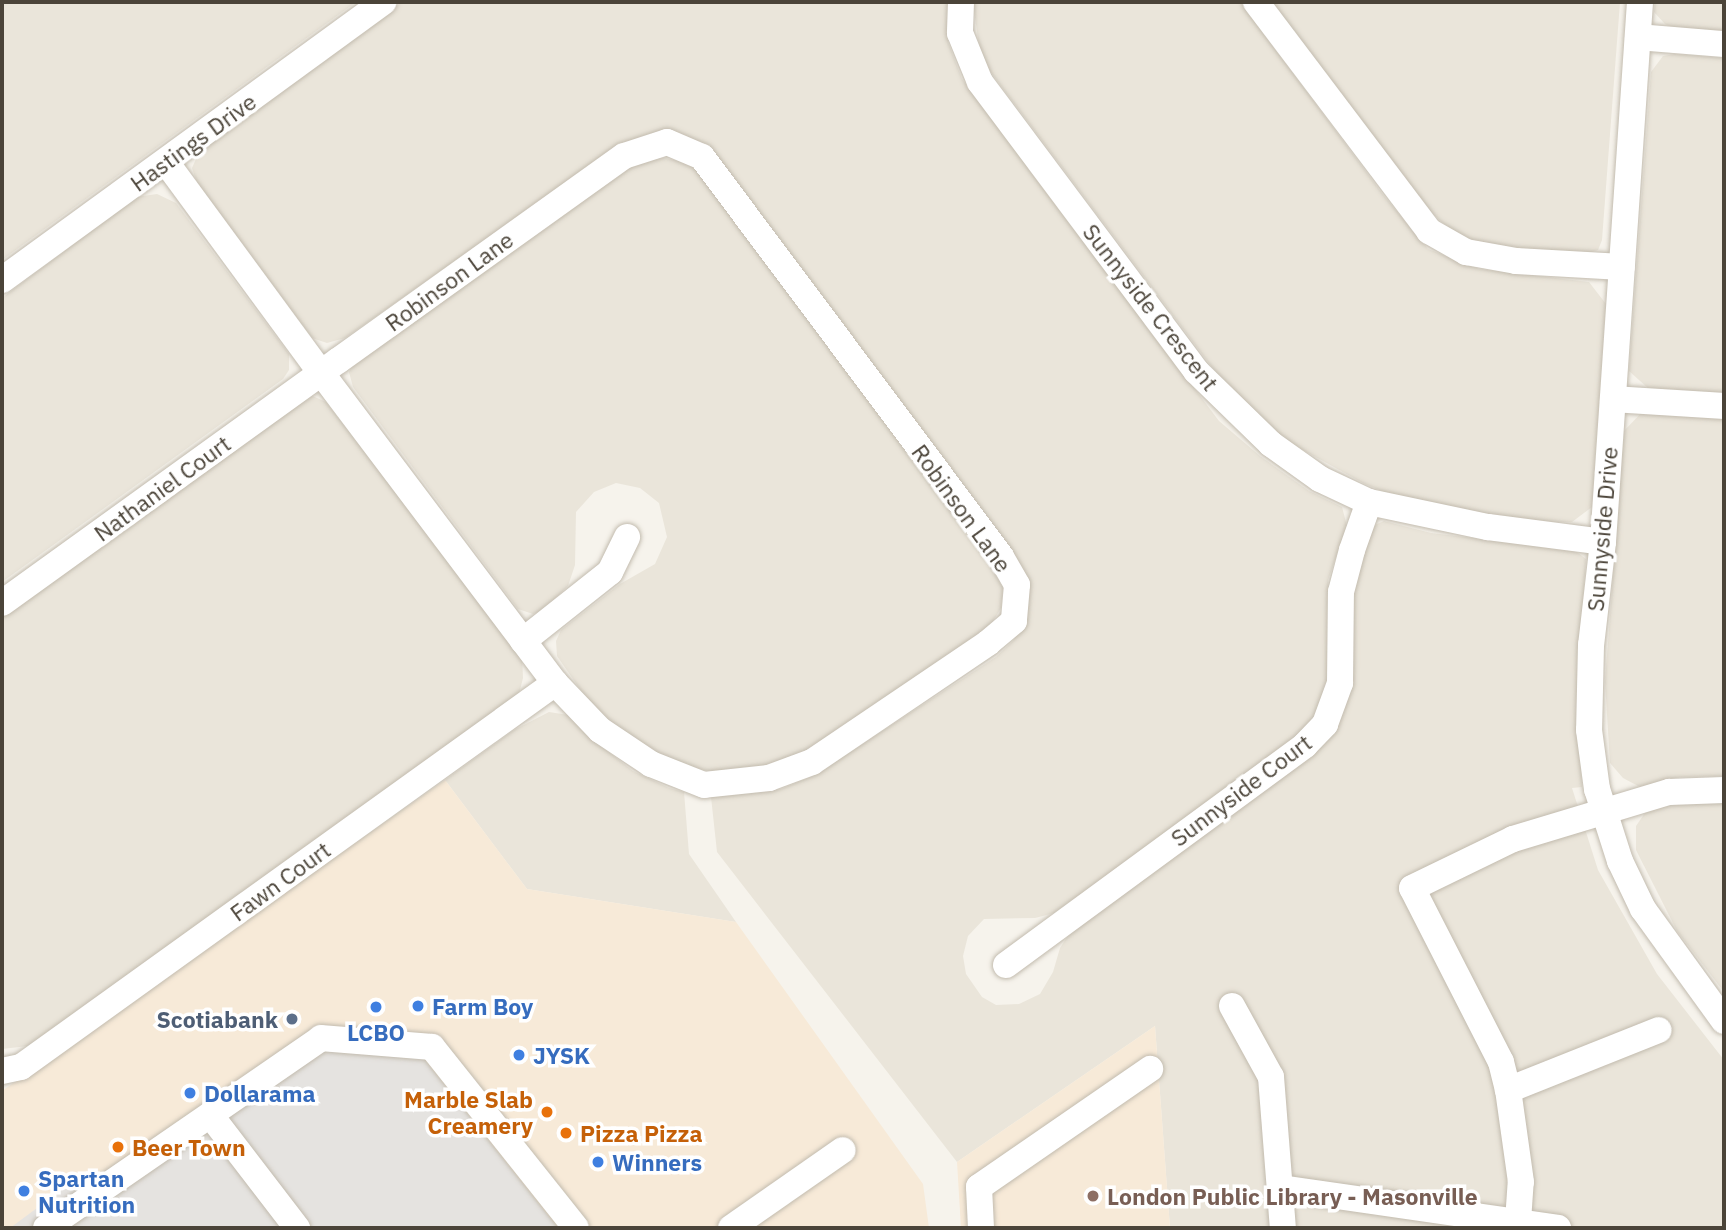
<!DOCTYPE html>
<style>
body{margin:0}
#map{position:relative;width:1726px;height:1230px;overflow:hidden;background:#f6f3ec;font-family:"IBM Plex Sans",sans-serif}
div>[style]{position:absolute}
[style*='--x']{left:calc(var(--x)*1px);top:calc(var(--y)*1px);width:calc(var(--w)*1px);rotate:calc(var(--a)*1deg)}
.residential>*{inset:0;background:#eae5da}
.commercial>*{inset:0;background:#f7ead8}
.parking>*{inset:0;background:#e5e3e0}
.roads{filter:drop-shadow(0 0 2px #c2bbae) drop-shadow(0 0 2px #c2bbae)}
.minor>*{height:26px;margin:-13px;padding:0 13px;transform-origin:13px;border-radius:13px;background:#fff}
.dots>*{width:19px;height:19px;translate:-50% -50%;box-sizing:border-box;border:4px solid #fff;border-radius:50%}
span{translate:-50% -50%;white-space:nowrap;text-align:center;line-height:1.15;-webkit-text-stroke:7px #fff;paint-order:stroke}
.street-label{font-size:23px;color:#4b4439}
.shop-label{font-size:23px;color:#366cbe;font-weight:700}
.left{translate:0 -50%;text-align:left}
.service-label{font-size:23px;color:#4e5e75;font-weight:700}
.right{translate:-100% -50%;text-align:right}
.food-label{font-size:23px;color:#c56008;font-weight:700}
.education-label{font-size:23px;color:#785e54;font-weight:700}
.frame{position:absolute;inset:0;border:4px solid #4b4439;pointer-events:none}
</style>
<div id="map">
<div class="residential">
<i style="clip-path:polygon(2px 2px,356px 2px,2px 260px)"></i>
<i style="clip-path:polygon(402px 2px,950px 2px,948px 42px,962px 79px,1219px 421px,1260px 456px,1309px 491px,1342px 507px,1347px 526px,1328px 580px,1334px 679px,1305px 735px,1054px 913px,1035px 918px,984px 919px,968px 936px,963px 956px,966px 974px,982px 997px,996px 1005px,1019px 1004px,1040px 994px,1053px 972px,1060px 948px,1073px 928px,1337px 723px,1348px 588px,1366px 529px,1384px 521px,1431px 533px,1574px 550px,1586px 559px,1577px 690px,1582px 787px,1572px 788px,1598px 870px,1657px 974px,1724px 1060px,1724px 1228px,1170px 1228px,1155px 1026px,957px 1162px,717px 852px,711px 797px,781px 789px,815px 775px,996px 657px,1013px 641px,1024px 621px,1027px 598px,703px 145px,614px 149px,345px 338px,327px 343px,312px 338px,197px 183px,192px 168px,199px 152px)"></i>
<i style="clip-path:polygon(1240px 2px,1384px 196px,1428px 249px,1479px 269px,1589px 282px,1606px 304px,1592px 507px,1572px 522px,1453px 521px,1363px 483px,1283px 439px,1223px 382px,987px 67px,979px 46px,973px 3px)"></i>
<i style="clip-path:polygon(1272px 2px,1620px 2px,1602px 240px,1598px 250px,1585px 254px,1487px 246px,1452px 231px,1425px 207px)"></i>
<i style="clip-path:polygon(1655px 2px,1724px 2px,1724px 34px,1678px 31px,1665px 24px,1654px 12px)"></i>
<i style="clip-path:polygon(1675px 54px,1724px 58px,1724px 396px,1649px 389px,1629px 371px,1651px 72px,1663px 56px)"></i>
<i style="clip-path:polygon(664px 158px,688px 163px,705px 179px,992px 569px,1003px 588px,1001px 608px,985px 634px,800px 754px,749px 770px,713px 772px,669px 762px,598px 715px,557px 656px,556px 641px,561px 630px,620px 584px,655px 564px,667px 537px,659px 503px,640px 488px,616px 483px,594px 492px,576px 512px,575px 565px,568px 586px,542px 611px,533px 614px,518px 609px,353px 387px,349px 372px,356px 358px,635px 160px)"></i>
<i style="clip-path:polygon(157px 194px,176px 203px,289px 354px,289px 370px,283px 379px,2px 582px,2px 298px,136px 197px)"></i>
<i style="clip-path:polygon(308px 394px,326px 402px,522px 657px,523px 678px,519px 694px,28px 1046px,2px 1049px,2px 613px)"></i>
<i style="clip-path:polygon(1644px 410px,1724px 417px,1724px 776px,1680px 777px,1640px 787px,1623px 778px,1610px 763px,1605px 682px,1624px 431px)"></i>
<i style="clip-path:polygon(549px 712px,568px 715px,597px 743px,633px 771px,669px 788px,684px 792px,689px 854px,736px 922px,527px 889px,445px 780px,514px 730px)"></i>
<i style="clip-path:polygon(1688px 802px,1724px 803px,1724px 992px,1677px 931px,1636px 850px,1636px 826px,1647px 810px)"></i>
</div>
<div class="commercial">
<i style="clip-path:polygon(445px 780px,527px 889px,736px 922px,923px 1184px,929px 1228px,2px 1228px,2px 1091px)"></i>
<i style="clip-path:polygon(1155px 1026px,1170px 1228px,961px 1228px,957px 1162px)"></i>
</div>
<div class="parking">
<i style="clip-path:polygon(326px 1050px,424px 1059px,558px 1228px,10px 1228px,79px 1177px,102px 1204px)"></i>
</div>
<div class="roads">
<div class="minor">
<i style="--x:961;--y:2;--w:31;--a:92"></i>
<i style="--x:960;--y:33;--w:53;--a:67.8"></i>
<i style="--x:980;--y:82;--w:361;--a:53.2"></i>
<i style="--x:1196;--y:371;--w:105;--a:44.2"></i>
<i style="--x:1271;--y:444;--w:60;--a:35.5"></i>
<i style="--x:1320;--y:479;--w:54;--a:25.1"></i>
<i style="--x:1369;--y:502;--w:122;--a:11.9"></i>
<i style="--x:1488;--y:527;--w:116;--a:7.4"></i>
<i style="--x:1256;--y:2;--w:287;--a:52.9"></i>
<i style="--x:1429;--y:231;--w:43;--a:29.6"></i>
<i style="--x:1466;--y:252;--w:51;--a:10.2"></i>
<i style="--x:1516;--y:261;--w:106;--a:3.2"></i>
<i style="--x:1640;--y:2;--w:541;--a:93.92"></i>
<i style="--x:1603;--y:542;--w:104;--a:96.6"></i>
<i style="--x:1591;--y:645;--w:85;--a:91.3"></i>
<i style="--x:1589;--y:730;--w:60;--a:82.3"></i>
<i style="--x:1597;--y:789;--w:76;--a:72.3"></i>
<i style="--x:1620;--y:861;--w:53;--a:64.4"></i>
<i style="--x:1643;--y:909;--w:138;--a:54.1"></i>
<i style="--x:1638;--y:37;--w:86;--a:4.7"></i>
<i style="--x:2;--y:280;--w:472;--a:-36.1"></i>
<i style="--x:1613;--y:399;--w:111;--a:3.6"></i>
<i style="--x:2;--y:603;--w:393;--a:-35.8"></i>
<i style="--x:321;--y:373;--w:22;--a:-36"></i>
<i style="--x:339;--y:360;--w:350;--a:-35.6"></i>
<i style="--x:624;--y:156;--w:45;--a:-18"></i>
<i style="--x:667;--y:142;--w:38;--a:23"></i>
<i style="--x:702;--y:157;--w:499;--a:53.2"></i>
<i style="--x:1001;--y:557;--w:32;--a:60"></i>
<i style="--x:1017;--y:585;--w:36;--a:95"></i>
<i style="--x:1014;--y:621;--w:34;--a:140"></i>
<i style="--x:988;--y:643;--w:212;--a:145.9"></i>
<i style="--x:812;--y:762;--w:46;--a:159.6"></i>
<i style="--x:769;--y:778;--w:65;--a:173.9"></i>
<i style="--x:704;--y:785;--w:57;--a:-158.4"></i>
<i style="--x:651;--y:764;--w:61;--a:-146.3"></i>
<i style="--x:600;--y:730;--w:65;--a:-133.8"></i>
<i style="--x:555;--y:683;--w:388;--a:-127"></i>
<i style="--x:321;--y:373;--w:262;--a:-126.3"></i>
<i style="--x:523;--y:641;--w:111;--a:-38.4"></i>
<i style="--x:610;--y:572;--w:39;--a:-64"></i>
<i style="--x:1006;--y:965;--w:371;--a:-36.3"></i>
<i style="--x:1305;--y:745;--w:29;--a:-46"></i>
<i style="--x:1325;--y:724;--w:44;--a:-69.9"></i>
<i style="--x:1340;--y:683;--w:91;--a:-89.4"></i>
<i style="--x:1341;--y:592;--w:43;--a:-75.3"></i>
<i style="--x:1352;--y:550;--w:51;--a:-70.5"></i>
<i style="--x:1232;--y:1006;--w:81;--a:61.2"></i>
<i style="--x:1271;--y:1077;--w:151;--a:85.5"></i>
<i style="--x:2;--y:1071;--w:19;--a:-12"></i>
<i style="--x:21;--y:1067;--w:658;--a:-35.72"></i>
<i style="--x:1508;--y:1090;--w:162;--a:-21.7"></i>
<i style="--x:218;--y:1125;--w:130;--a:52.5"></i>
<i style="--x:1281;--y:1188;--w:280;--a:8.2"></i>
<i style="--x:1518;--y:1221;--w:39;--a:-86"></i>
<i style="--x:1521;--y:1182;--w:93;--a:-98"></i>
<i style="--x:1508;--y:1090;--w:29;--a:-104"></i>
<i style="--x:1501;--y:1062;--w:195;--a:-117.1"></i>
<i style="--x:1412;--y:888;--w:112;--a:-25.9"></i>
<i style="--x:1513;--y:839;--w:163;--a:-16.8"></i>
<i style="--x:1669;--y:792;--w:55;--a:-2.1"></i>
<i style="--x:46;--y:1228;--w:334;--a:-34.6"></i>
<i style="--x:321;--y:1038;--w:111;--a:4.6"></i>
<i style="--x:432;--y:1047;--w:231;--a:51.5"></i>
<i style="--x:731;--y:1228;--w:136;--a:-34.9"></i>
<i style="--x:981;--y:1228;--w:41;--a:-92.8"></i>
<i style="--x:979;--y:1187;--w:208;--a:-34.6"></i>
</div>
</div>
<div class="dots">
<i style="left:418px;top:1006px;background:#3f7fe0"></i>
<i style="left:376px;top:1007px;background:#3f7fe0"></i>
<i style="left:292px;top:1019px;background:#5c6f8a"></i>
<i style="left:519px;top:1055px;background:#3f7fe0"></i>
<i style="left:190px;top:1093px;background:#3f7fe0"></i>
<i style="left:547px;top:1112px;background:#e8710a"></i>
<i style="left:566px;top:1133px;background:#e8710a"></i>
<i style="left:118px;top:1147px;background:#e8710a"></i>
<i style="left:598px;top:1162px;background:#3f7fe0"></i>
<i style="left:24px;top:1191px;background:#3f7fe0"></i>
<i style="left:1093px;top:1196px;background:#8d6e63"></i>
</div>
<div class="street-label">
<span style="left:193px;top:142px;rotate:-36deg">Hastings Drive</span>
<span style="left:449px;top:281px;rotate:-36deg">Robinson Lane</span>
<span style="left:1151px;top:307px;rotate:52deg">Sunnyside Crescent</span>
<span style="left:162px;top:488px;rotate:-36deg">Nathaniel Court</span>
<span style="left:962px;top:508px;rotate:54deg">Robinson Lane</span>
<span style="left:1602px;top:529px;rotate:-85deg">Sunnyside Drive</span>
<span style="left:1241px;top:790px;rotate:-37deg">Sunnyside Court</span>
<span style="left:280px;top:881px;rotate:-36deg">Fawn Court</span>
</div>
<div class="shop-label">
<span class="left" style="left:432px;top:1006px">Farm Boy</span>
<span style="left:376px;top:1032px">LCBO</span>
<span class="left" style="left:533px;top:1055px">JYSK</span>
<span class="left" style="left:204px;top:1093px">Dollarama</span>
<span class="left" style="left:612px;top:1162px">Winners</span>
<span class="left" style="left:38px;top:1191px">Spartan<br>Nutrition</span>
</div>
<div class="service-label">
<span class="right" style="left:278px;top:1019px">Scotiabank</span>
</div>
<div class="food-label">
<span class="right" style="left:533px;top:1112px">Marble Slab<br>Creamery</span>
<span class="left" style="left:580px;top:1133px">Pizza Pizza</span>
<span class="left" style="left:132px;top:1147px">Beer Town</span>
</div>
<div class="education-label">
<span class="left" style="left:1107px;top:1196px">London Public Library - Masonville</span>
</div>
<div class="frame"></div>
</div>
